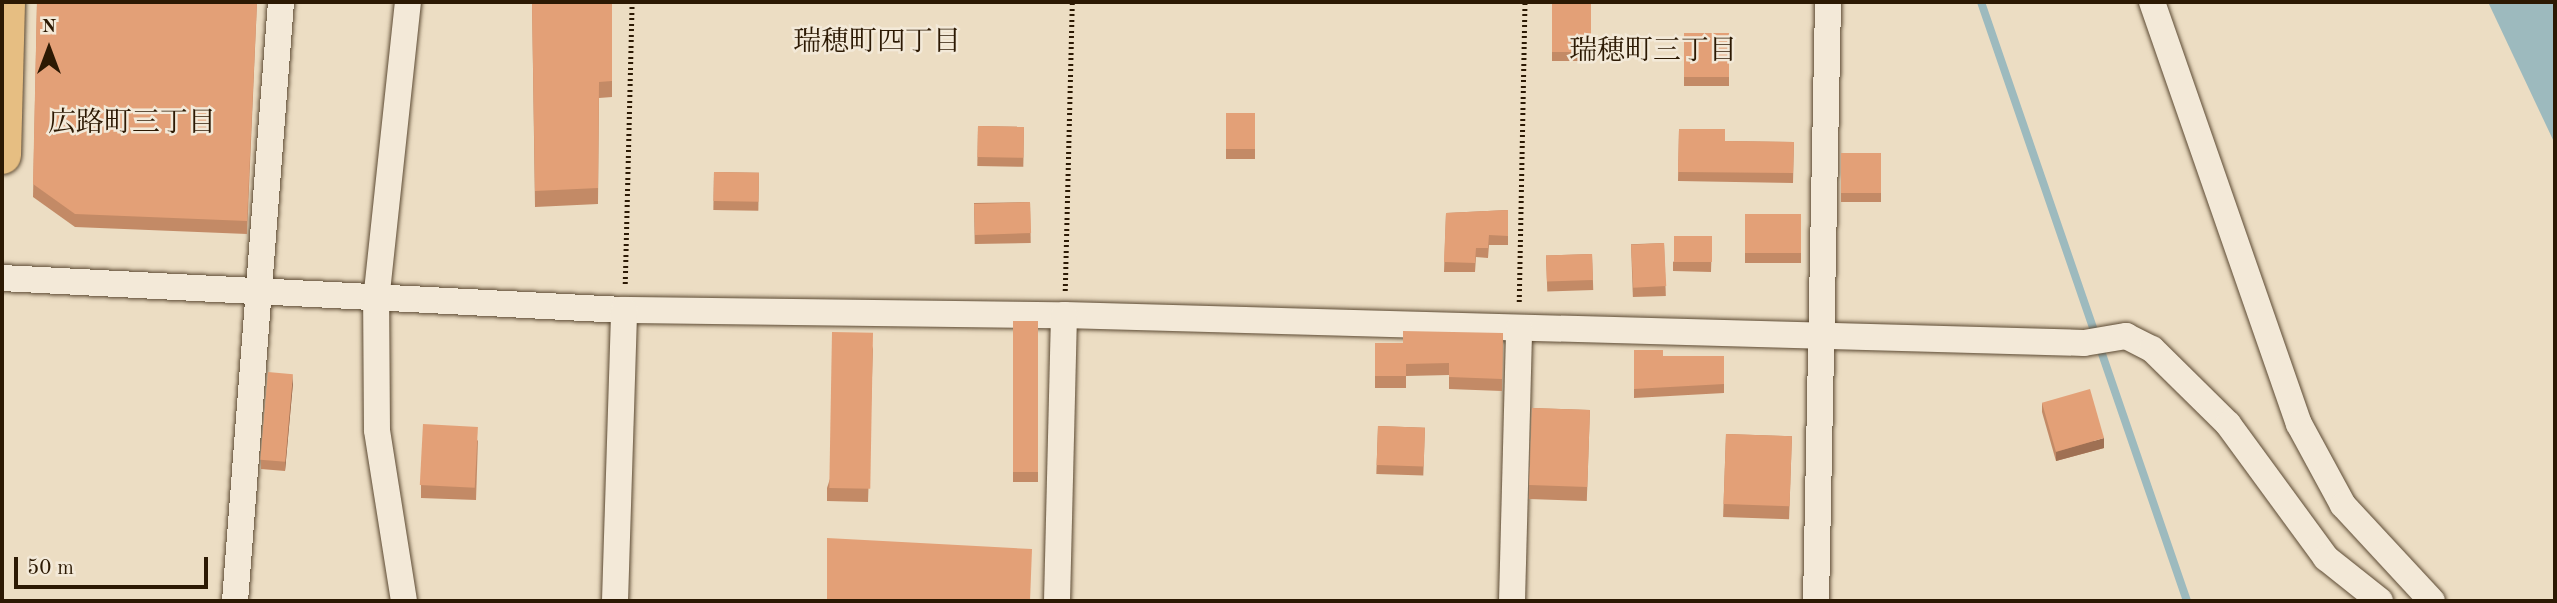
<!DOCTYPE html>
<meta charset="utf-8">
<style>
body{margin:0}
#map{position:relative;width:2557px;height:603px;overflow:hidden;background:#ecddc3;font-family:"Old Standard TT","Noto Serif JP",serif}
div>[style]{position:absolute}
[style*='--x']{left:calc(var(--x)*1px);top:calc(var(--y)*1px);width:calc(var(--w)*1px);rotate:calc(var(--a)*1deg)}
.water>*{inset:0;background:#9dbabe}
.stream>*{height:8px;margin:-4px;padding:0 4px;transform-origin:4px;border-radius:4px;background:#9dbabe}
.path>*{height:4.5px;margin-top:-2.25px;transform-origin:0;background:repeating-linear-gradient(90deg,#2c1903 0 2px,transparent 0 5.5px)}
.roads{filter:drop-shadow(0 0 2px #5c4a33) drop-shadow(0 0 2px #5c4a33)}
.minor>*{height:26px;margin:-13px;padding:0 13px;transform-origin:13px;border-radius:13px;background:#f3e9d8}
.highway>*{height:38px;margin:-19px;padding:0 19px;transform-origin:19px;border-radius:19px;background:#e6be82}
.wall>*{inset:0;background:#c38a66;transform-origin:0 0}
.shaded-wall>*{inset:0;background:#9f7053}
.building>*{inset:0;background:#e3a077;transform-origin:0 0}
span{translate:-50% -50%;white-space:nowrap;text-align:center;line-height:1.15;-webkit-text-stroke:5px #f3e9d8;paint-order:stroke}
.neighbourhood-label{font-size:28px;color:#2c1903}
.frame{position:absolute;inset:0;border:4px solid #2c1903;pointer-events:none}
.north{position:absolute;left:14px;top:14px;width:70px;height:70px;-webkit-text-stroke:5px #f3e9d8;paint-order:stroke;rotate:0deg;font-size:19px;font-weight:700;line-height:28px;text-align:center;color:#2c1903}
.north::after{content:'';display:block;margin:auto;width:24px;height:32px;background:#2c1903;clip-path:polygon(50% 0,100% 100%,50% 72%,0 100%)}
.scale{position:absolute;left:14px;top:557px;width:194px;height:32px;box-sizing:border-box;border:4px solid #2c1903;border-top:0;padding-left:9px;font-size:21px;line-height:24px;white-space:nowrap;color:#2c1903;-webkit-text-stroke:5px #f3e9d8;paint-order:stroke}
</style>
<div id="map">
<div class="water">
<i style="clip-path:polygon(2488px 2px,2555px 2px,2555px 144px)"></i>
</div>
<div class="stream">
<i style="--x:1981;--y:2;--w:633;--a:71.02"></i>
</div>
<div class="path">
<i style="--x:625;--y:284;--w:282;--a:-88.6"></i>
<i style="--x:1065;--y:291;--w:289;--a:-88.6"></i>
<i style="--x:1519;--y:302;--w:300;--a:-88.9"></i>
</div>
<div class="roads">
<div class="minor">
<i style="--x:2152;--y:2;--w:447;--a:70.8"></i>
<i style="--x:2299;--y:424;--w:92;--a:61.5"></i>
<i style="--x:2343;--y:505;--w:131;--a:47.2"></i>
<i style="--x:2;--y:278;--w:623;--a:2.95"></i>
<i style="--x:624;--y:310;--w:440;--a:0.7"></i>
<i style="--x:1064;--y:315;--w:1020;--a:1.57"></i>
<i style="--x:2084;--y:343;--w:43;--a:-9.5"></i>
<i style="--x:2126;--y:336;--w:29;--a:27"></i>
<i style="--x:2152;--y:349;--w:107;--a:44.6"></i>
<i style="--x:2228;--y:424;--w:166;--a:53.8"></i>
<i style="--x:2326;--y:558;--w:69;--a:38.5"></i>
<i style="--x:235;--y:601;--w:601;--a:-85.61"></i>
<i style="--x:404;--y:601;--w:173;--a:-99"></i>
<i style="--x:377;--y:430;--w:129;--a:-90.4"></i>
<i style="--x:376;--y:301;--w:301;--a:-83.9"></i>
<i style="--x:615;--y:601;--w:291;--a:-88.2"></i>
<i style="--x:1057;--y:601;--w:286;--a:-88.6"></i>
<i style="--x:1512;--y:601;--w:273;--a:-88.5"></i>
<i style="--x:1816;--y:601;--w:599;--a:-88.85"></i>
</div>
<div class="highway">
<i style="--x:2;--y:155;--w:153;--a:-88.5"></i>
</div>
</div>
<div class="wall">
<i style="clip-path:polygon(37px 2px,257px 2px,247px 234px,75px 227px,33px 197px)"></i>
<i style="clip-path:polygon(532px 2px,612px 3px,612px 97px,599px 98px,598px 204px,535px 207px)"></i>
<i style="left:1552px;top:2px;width:39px;height:59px"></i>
<i style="left:1729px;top:33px;width:53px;height:45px;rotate:90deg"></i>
<i style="left:1226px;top:113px;width:29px;height:46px"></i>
<i style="left:978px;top:126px;width:46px;height:40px;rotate:1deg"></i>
<i style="clip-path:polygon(1679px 129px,1725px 141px,1794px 142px,1793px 183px,1678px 181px)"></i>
<i style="left:1841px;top:153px;width:40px;height:49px"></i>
<i style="left:714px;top:172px;width:45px;height:38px;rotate:1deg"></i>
<i style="left:1030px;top:202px;width:41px;height:56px;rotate:89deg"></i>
<i style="clip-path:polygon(1508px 210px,1508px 245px,1489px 245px,1488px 258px,1476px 257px,1475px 272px,1444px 272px,1446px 213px)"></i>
<i style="left:1745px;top:214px;width:56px;height:49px"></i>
<i style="clip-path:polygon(1712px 236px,1711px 272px,1673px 271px,1673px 262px)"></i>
<i style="left:1664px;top:243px;width:53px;height:33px;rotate:88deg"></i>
<i style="left:1592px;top:254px;width:36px;height:46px;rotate:88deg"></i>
<i style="left:1013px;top:321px;width:25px;height:161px"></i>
<i style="clip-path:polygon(1503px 333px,1502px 391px,1449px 389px,1449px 375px,1406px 376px,1406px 388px,1375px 388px,1375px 343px,1403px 343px)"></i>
<i style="clip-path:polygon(873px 346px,868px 502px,827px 501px,827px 488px)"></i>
<i style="clip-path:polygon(1634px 350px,1663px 356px,1724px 356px,1724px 393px,1634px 398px)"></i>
<i style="clip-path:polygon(293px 383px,285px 471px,261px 469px,261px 460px)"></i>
<i style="clip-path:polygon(2042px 403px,2104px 448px,2056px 461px,2042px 412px)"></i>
<i style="left:1532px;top:408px;width:58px;height:91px;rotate:2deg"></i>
<i style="left:1378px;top:426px;width:47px;height:48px;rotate:2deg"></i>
<i style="left:1726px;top:434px;width:66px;height:83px;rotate:2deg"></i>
<i style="clip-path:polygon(478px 440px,476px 500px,421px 498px,421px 485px)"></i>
</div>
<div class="shaded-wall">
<i style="clip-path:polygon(293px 374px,293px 383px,285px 471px,285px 462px)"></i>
<i style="clip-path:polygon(2104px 438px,2104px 448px,2056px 461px,2056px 452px)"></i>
</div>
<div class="building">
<i style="clip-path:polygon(37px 2px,257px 2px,247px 221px,75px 214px,33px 184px)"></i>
<i style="clip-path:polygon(532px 2px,612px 3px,612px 81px,599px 82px,598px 188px,535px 191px)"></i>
<i style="left:1552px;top:2px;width:39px;height:50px"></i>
<i style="left:1729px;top:33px;width:44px;height:45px;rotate:90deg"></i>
<i style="left:1226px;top:113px;width:29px;height:36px"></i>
<i style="left:978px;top:126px;width:46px;height:31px;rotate:1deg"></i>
<i style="clip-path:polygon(1679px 129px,1725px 129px,1725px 141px,1794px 142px,1793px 173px,1678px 172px)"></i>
<i style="left:1841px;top:153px;width:40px;height:40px"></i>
<i style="left:714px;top:172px;width:45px;height:29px;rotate:1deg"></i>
<i style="left:1030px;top:202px;width:31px;height:56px;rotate:88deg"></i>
<i style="clip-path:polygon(1508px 210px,1508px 236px,1489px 235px,1488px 248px,1476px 248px,1475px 263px,1444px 262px,1446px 213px)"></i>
<i style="left:1745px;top:214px;width:56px;height:39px"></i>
<i style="left:1674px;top:236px;width:38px;height:26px"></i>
<i style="left:1664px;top:243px;width:43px;height:33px;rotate:87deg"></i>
<i style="left:1592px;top:254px;width:26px;height:46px;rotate:88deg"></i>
<i style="left:1013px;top:321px;width:25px;height:151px"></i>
<i style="clip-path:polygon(1403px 331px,1503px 333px,1502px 379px,1449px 377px,1449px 363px,1406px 364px,1406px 376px,1375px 376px,1375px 343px,1403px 343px)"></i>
<i style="left:832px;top:332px;width:41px;height:156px;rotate:1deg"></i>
<i style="clip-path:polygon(1634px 350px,1663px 350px,1663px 356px,1724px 356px,1724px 384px,1634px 389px)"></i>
<i style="left:268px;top:372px;width:25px;height:88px;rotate:5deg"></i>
<i style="left:2090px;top:389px;width:51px;height:50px;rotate:74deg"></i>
<i style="left:1532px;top:408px;width:58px;height:77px;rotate:2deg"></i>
<i style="left:423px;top:424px;width:55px;height:61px;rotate:3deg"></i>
<i style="left:1378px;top:426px;width:47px;height:39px;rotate:2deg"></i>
<i style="left:1726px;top:434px;width:66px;height:70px;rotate:2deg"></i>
<i style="clip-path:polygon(827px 538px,1032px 549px,1030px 601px,827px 601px)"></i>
</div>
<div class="neighbourhood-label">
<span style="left:877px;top:43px">瑞穂町四丁目</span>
<span style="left:1653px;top:52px">瑞穂町三丁目</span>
<span style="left:132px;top:124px">広路町三丁目</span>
</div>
<div class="frame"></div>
<div class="north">N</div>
<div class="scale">50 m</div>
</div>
